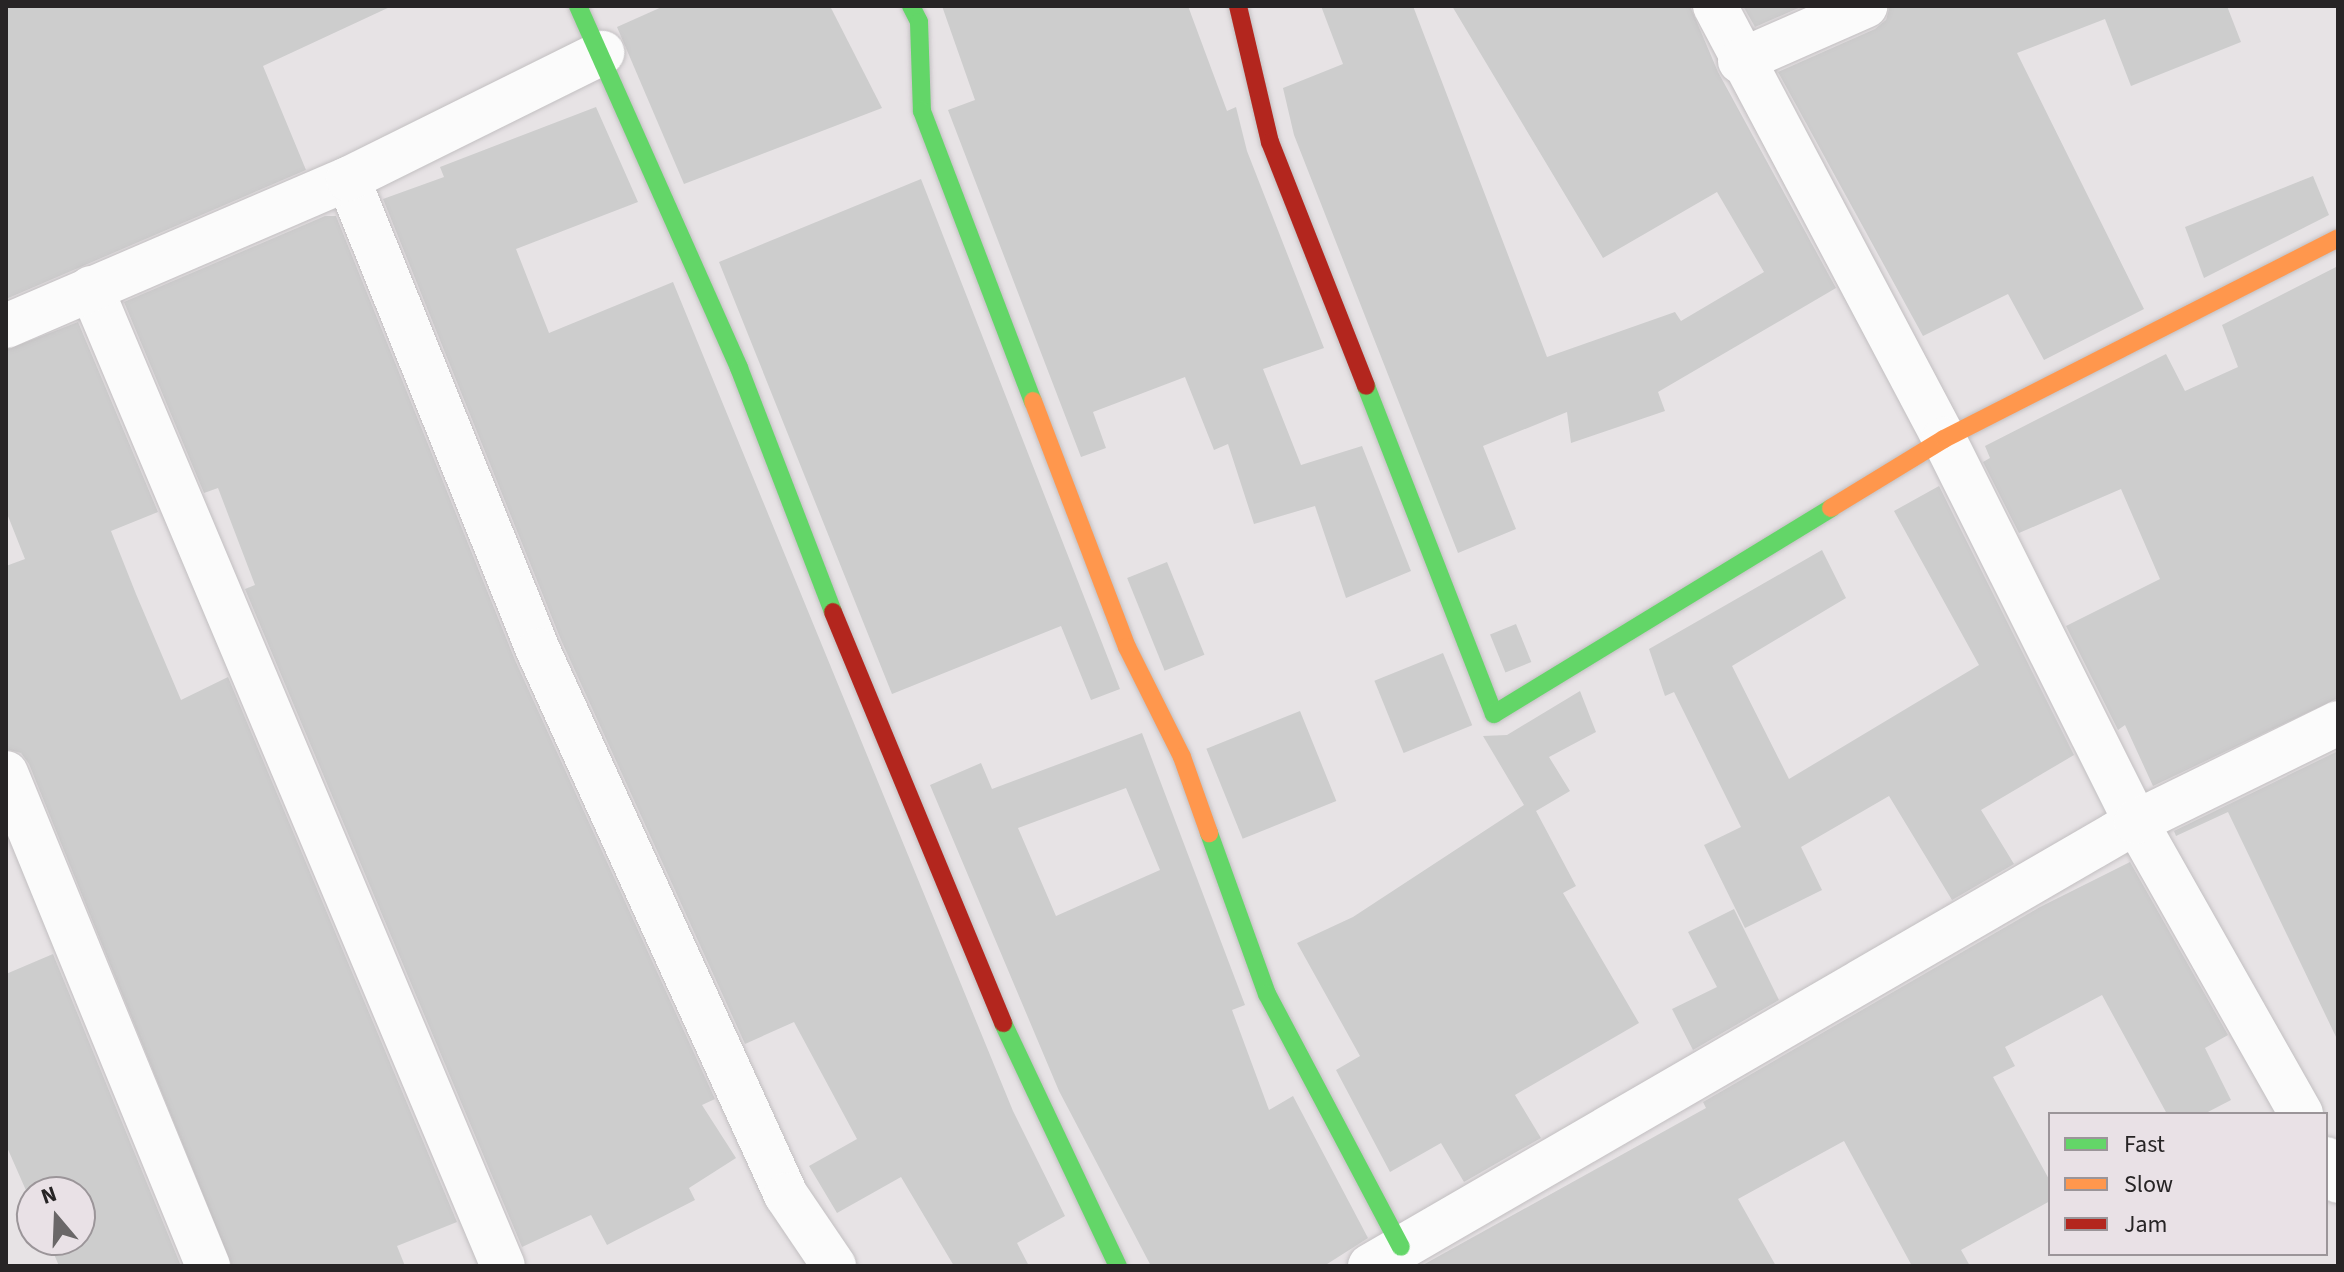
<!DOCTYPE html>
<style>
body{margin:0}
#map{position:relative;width:2344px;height:1272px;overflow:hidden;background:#e7e3e5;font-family:"Source Sans 3",sans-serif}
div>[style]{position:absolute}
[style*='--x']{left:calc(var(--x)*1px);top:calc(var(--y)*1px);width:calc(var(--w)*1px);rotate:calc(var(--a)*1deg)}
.building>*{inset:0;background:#cdcdcd;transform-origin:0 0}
.roads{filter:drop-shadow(0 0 2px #c2bfc1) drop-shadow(0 0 2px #c2bfc1)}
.street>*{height:44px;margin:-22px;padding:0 22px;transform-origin:22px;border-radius:22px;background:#fbfbfb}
.fast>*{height:18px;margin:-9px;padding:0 9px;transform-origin:9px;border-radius:9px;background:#63d668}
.slow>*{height:18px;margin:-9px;padding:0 9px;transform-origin:9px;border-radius:9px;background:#ff974d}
.jam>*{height:18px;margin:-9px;padding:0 9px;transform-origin:9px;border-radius:9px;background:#b3261e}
span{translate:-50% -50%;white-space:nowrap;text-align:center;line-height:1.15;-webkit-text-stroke:6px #e9e1e6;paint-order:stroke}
.frame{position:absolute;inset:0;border:8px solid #272425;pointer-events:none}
.legend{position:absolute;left:2048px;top:1112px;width:280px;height:144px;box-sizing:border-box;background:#e9e1e6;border:2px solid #9b9599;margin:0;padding:10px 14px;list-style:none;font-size:24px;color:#272425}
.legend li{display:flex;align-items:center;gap:16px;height:40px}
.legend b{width:40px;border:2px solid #9b9599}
.north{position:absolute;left:16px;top:1176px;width:80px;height:80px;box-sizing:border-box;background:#e9e1e6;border:2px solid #9b9599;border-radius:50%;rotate:341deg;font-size:22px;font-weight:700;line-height:32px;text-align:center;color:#272425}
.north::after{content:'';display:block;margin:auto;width:28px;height:36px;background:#6a6768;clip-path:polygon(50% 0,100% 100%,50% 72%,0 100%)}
</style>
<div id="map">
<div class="building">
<i style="clip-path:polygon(6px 6px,392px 6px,263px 66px,306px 170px,6px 299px)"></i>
<i style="clip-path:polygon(664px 6px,830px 6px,882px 108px,684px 184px,617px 27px)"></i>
<i style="clip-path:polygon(942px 6px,1188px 6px,1227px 111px,1236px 107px,1247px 151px,1324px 348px,1263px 369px,1301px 465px,1362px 446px,1411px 571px,1346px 598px,1315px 506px,1254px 524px,1228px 444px,1214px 450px,1185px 377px,1093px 412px,1106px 448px,1081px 457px,948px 110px,975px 100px)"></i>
<i style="clip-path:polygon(1321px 6px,1413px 6px,1547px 357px,1675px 312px,1681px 321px,1764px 272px,1717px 192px,1603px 258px,1452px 6px,1690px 6px,1718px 72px,1836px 288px,1658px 392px,1665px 411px,1571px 443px,1567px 412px,1483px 446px,1516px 529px,1458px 553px,1294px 135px,1283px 88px,1343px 64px)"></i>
<i style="clip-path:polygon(1743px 6px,1803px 6px,1755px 27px)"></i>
<i style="clip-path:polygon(1890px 6px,2227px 6px,2241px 42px,2131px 86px,2105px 19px,2017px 53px,2144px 309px,2044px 360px,2008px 294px,1923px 336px,1778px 72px,1875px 29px,1886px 20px)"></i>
<i style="clip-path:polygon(596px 107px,638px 202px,516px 249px,549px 333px,673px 282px,1013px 1111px,1065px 1216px,1017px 1243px,1029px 1266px,954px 1266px,901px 1177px,837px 1213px,809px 1166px,857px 1139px,794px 1022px,745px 1044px,561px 640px,383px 199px,444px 177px,440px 167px)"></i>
<i style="clip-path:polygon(2313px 176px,2329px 215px,2204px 278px,2185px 227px)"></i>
<i style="clip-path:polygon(921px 179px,1120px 689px,1091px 700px,1061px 626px,892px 694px,719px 262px)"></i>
<i style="clip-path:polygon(325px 216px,336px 216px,515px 660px,715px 1099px,702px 1105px,736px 1158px,689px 1188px,695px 1200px,607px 1245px,591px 1215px,522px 1247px,245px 589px,255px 585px,218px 488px,204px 493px,124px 302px)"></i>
<i style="clip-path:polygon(2338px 266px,2338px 698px,2153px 786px,2125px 725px,2118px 730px,2066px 626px,2160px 579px,2121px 489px,2019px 533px,1983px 462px,1990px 458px,1985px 446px,2166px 354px,2185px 391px,2238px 367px,2222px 325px)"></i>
<i style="clip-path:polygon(78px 322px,158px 512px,111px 531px,136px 594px,181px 700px,228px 677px,457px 1222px,397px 1246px,405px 1266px,232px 1266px,29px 764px,21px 753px,6px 749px,6px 566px,25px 559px,6px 511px,6px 350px)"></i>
<i style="clip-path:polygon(1939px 486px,2074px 755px,1981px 810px,2014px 864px,1952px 900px,1889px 796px,1801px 847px,1822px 890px,1745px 928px,1704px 845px,1741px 827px,1674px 692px,1665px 696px,1649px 649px,1822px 550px,1846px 598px,1732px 666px,1789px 779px,1979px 665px,1894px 511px)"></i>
<i style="left:1167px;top:562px;width:100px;height:43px;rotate:68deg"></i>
<i style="left:1516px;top:624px;width:41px;height:28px;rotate:68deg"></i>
<i style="left:1443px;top:653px;width:78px;height:74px;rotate:68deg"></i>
<i style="clip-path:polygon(1580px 691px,1596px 732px,1549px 757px,1570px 791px,1536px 811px,1576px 886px,1563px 893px,1639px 1023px,1515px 1095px,1541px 1138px,1464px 1182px,1441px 1143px,1390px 1172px,1336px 1070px,1360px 1056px,1297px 943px,1353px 917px,1524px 805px,1483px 736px,1507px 735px)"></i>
<i style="left:1300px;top:711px;width:97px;height:101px;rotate:68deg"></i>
<i style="clip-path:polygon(evenodd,1142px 733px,1245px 1005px,1232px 1010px,1269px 1110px,1293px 1096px,1368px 1238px,1324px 1266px,1151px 1266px,1059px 1091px,930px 785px,981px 763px,992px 789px,1142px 733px,1126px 788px,1160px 870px,1056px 916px,1018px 828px,1126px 788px)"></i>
<i style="clip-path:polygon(2338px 751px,2338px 1041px,2228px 812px,2176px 836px,2174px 831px)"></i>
<i style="clip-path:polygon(2130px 862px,2228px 1035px,2205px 1048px,2231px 1100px,2204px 1114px,2167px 1114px,2102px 995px,2005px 1047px,2015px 1066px,1993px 1077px,2050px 1181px,2050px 1201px,1961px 1250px,1970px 1266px,1912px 1266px,1844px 1141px,1738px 1199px,1776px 1266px,1421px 1266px,1706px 1108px,1703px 1102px,2040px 907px)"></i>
<i style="clip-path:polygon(1734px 909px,1779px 1000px,1693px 1050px,1672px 1009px,1717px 987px,1688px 932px)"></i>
<i style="clip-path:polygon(53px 954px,181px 1266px,59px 1266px,48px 1240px,80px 1240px,80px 1192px,32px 1192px,32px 1204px,6px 1145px,6px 974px)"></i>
</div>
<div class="roads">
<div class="street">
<i style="--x:1715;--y:6;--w:490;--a:62.1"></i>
<i style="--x:1944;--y:439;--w:428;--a:63.4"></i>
<i style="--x:2136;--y:822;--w:335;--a:60.5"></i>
<i style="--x:1740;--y:61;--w:137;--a:-23.7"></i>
<i style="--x:348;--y:179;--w:508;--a:68.03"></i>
<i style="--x:538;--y:650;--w:599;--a:65.53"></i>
<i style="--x:786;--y:1195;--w:86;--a:55.9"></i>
<i style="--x:91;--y:288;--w:1061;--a:67.16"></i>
<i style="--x:6;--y:326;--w:372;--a:-23.3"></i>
<i style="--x:348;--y:179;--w:284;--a:-26.4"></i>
<i style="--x:6;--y:773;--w:533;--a:67.72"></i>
<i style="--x:2326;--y:1159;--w:25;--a:61"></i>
<i style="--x:1370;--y:1266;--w:885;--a:-30.1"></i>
<i style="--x:2136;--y:822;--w:225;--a:-26.1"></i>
</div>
<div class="fast">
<i style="--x:578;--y:6;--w:396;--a:66"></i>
<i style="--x:739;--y:368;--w:261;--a:68.9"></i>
<i style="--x:911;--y:6;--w:18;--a:63"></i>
<i style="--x:919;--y:22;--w:89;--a:88.1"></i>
<i style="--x:922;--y:111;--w:311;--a:69.1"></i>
<i style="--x:1366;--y:386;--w:352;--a:68.7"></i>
<i style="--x:1494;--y:714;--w:395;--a:-31.4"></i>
<i style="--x:1209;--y:833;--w:171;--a:70.2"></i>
<i style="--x:1267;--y:994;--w:286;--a:62.1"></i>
<i style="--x:1003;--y:1023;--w:269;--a:64.7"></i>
</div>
<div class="slow">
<i style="--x:1033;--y:401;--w:263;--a:69.1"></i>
<i style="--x:1127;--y:647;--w:123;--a:63.4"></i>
<i style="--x:1182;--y:757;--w:81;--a:70.4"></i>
<i style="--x:1831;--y:508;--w:132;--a:-31.4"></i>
<i style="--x:1944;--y:439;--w:442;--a:-27"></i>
</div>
<div class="jam">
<i style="--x:1238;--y:6;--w:140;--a:76.8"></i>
<i style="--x:1270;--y:142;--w:262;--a:68.5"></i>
<i style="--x:833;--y:612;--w:445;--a:67.5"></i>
</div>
</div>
<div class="frame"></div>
<ul class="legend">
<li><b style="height:10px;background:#63d668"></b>Fast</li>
<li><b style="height:10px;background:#ff974d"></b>Slow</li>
<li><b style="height:10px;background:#b3261e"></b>Jam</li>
</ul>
<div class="north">N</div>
</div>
